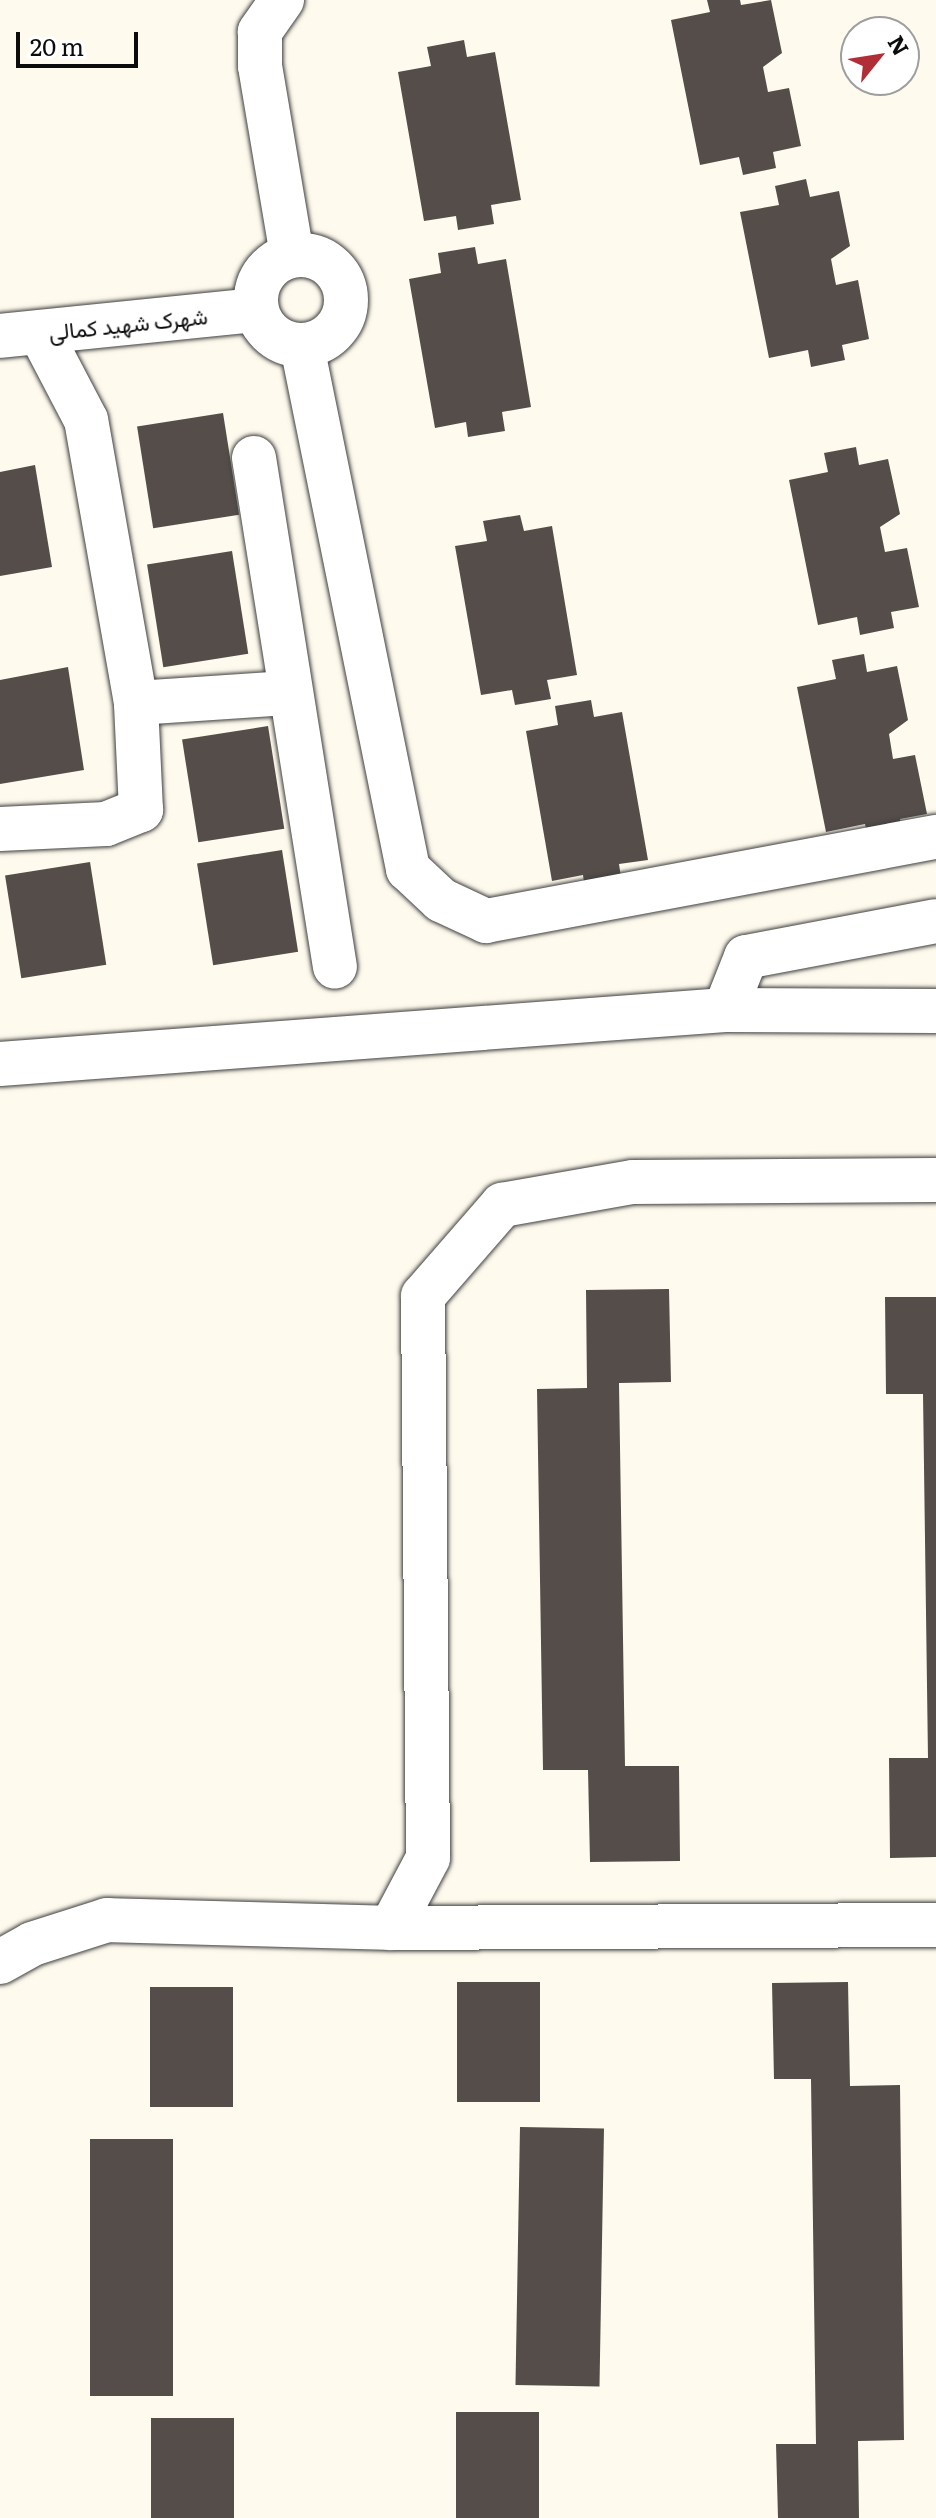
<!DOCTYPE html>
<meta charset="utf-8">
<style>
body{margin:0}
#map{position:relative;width:936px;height:2518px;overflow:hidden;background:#fefaed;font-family:Literata,Vazirmatn,serif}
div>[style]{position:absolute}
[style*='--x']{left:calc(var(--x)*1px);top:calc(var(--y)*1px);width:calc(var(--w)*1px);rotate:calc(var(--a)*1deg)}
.building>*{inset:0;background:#544d49;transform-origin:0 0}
.roads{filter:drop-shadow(0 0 2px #3f3f3f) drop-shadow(0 0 2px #3f3f3f)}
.minor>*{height:44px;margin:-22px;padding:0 22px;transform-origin:22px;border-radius:22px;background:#fff}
.minor>.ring{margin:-22px;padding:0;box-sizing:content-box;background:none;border:44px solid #fff;border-radius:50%}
span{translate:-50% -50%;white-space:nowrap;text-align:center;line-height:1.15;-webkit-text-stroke:8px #fff;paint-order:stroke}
.street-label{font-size:22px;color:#0c0c0c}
.north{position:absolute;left:840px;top:16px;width:80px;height:80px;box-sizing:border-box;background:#fff;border:2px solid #9e9e9e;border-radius:50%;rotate:60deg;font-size:22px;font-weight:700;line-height:32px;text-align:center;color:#0c0c0c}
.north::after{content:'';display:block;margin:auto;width:28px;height:36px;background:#b22e37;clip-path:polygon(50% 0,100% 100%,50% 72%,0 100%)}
.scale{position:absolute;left:16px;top:32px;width:122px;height:36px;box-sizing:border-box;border:4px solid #0c0c0c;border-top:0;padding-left:10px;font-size:24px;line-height:28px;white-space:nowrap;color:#0c0c0c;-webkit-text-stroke:6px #fff;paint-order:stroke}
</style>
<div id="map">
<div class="building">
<i style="clip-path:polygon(707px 0,740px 0,741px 5px,771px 0,782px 53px,763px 67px,768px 92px,789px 88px,801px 146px,773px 152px,776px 168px,743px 175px,739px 157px,700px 165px,671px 20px,710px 12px)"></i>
<i style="clip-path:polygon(464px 40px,467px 57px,495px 52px,521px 200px,491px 205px,494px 224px,458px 230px,456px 216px,424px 221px,398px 72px,431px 66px,427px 47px)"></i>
<i style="clip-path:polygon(806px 179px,810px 197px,839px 191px,850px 246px,831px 259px,836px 285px,858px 280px,869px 339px,842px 345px,845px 360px,811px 367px,808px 350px,769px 358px,740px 212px,779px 205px,775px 186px)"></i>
<i style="clip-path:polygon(475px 247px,478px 264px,506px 259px,531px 407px,502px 412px,505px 431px,468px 437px,466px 422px,435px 428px,409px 279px,441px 273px,438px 253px)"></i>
<i style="left:223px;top:413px;width:103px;height:87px;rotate:81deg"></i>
<i style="clip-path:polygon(856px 447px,859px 465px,888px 459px,900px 514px,880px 527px,885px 552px,907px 548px,919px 607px,891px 612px,894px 628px,860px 635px,857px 617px,818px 625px,789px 480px,828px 472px,824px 453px)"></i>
<i style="clip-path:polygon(35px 465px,52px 567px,0 576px,0 472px)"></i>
<i style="clip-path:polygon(520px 515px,524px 531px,552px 526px,577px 675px,547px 680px,551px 699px,515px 705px,512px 690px,481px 695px,455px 546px,487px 541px,483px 521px)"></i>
<i style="left:232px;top:551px;width:104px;height:86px;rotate:81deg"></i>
<i style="clip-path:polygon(864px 654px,867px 672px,897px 666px,908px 720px,889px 734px,893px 759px,915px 755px,927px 814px,900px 819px,903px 835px,869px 842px,865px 824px,826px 832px,797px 687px,836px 679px,832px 660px)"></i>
<i style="clip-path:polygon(68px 667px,84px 770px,0 784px,0 680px)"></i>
<i style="clip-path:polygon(591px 700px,594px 717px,622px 712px,648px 860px,619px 864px,622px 884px,585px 890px,583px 875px,552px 881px,526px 731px,558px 725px,555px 706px)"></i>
<i style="left:268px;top:726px;width:104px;height:87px;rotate:81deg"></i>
<i style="left:282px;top:850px;width:103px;height:86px;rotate:81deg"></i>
<i style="left:90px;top:862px;width:104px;height:86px;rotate:81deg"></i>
<i style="clip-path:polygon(669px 1289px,671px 1382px,619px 1383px,625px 1766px,679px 1766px,680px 1861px,590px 1862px,588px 1770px,543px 1770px,537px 1389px,587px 1388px,586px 1290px)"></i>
<i style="clip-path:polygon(885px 1297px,936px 1297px,936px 1857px,890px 1858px,889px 1758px,928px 1758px,923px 1394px,886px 1394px)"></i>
<i style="left:457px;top:1982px;width:83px;height:120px"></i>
<i style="clip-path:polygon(848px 1982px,850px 2086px,900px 2085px,904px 2440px,858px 2441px,859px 2518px,778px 2518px,776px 2444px,816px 2444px,811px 2079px,774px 2079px,772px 1983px)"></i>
<i style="left:150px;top:1987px;width:83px;height:120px"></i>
<i style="left:520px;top:2127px;width:84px;height:258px;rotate:1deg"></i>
<i style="left:90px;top:2139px;width:83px;height:257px"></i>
<i style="left:456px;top:2412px;width:83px;height:106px"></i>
<i style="left:151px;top:2418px;width:83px;height:100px"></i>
</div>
<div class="roads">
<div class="minor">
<i style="--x:282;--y:0;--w:39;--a:125"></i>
<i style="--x:260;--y:32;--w:34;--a:90"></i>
<i style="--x:260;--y:66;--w:192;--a:80.4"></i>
<i class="ring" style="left:256px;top:255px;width:46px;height:46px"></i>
<i style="--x:0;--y:336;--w:258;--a:-5.8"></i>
<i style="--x:302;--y:346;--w:534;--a:78.54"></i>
<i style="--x:408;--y:869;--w:45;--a:43.2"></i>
<i style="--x:441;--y:900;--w:50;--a:25"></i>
<i style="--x:486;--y:921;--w:458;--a:-10.6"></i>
<i style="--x:254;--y:458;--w:515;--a:80.96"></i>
<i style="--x:136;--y:703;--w:152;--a:-3.8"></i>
<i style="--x:0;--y:829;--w:106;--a:-2.7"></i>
<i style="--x:106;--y:824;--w:38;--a:-22"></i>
<i style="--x:141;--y:810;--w:107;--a:-92.7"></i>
<i style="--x:136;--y:703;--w:287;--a:-100"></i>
<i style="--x:86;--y:420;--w:99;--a:-117.6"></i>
<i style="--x:725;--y:1010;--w:57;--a:-68.4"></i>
<i style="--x:746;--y:957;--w:193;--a:-10.7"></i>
<i style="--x:0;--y:1064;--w:727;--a:-4.26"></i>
<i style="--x:725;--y:1010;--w:211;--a:0.3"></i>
<i style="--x:391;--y:1928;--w:545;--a:-0.32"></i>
<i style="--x:0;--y:1962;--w:37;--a:-29"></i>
<i style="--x:32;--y:1944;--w:79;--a:-17.7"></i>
<i style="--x:107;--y:1920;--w:284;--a:1.6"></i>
<i style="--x:391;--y:1928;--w:79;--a:-62.1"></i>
<i style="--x:428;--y:1858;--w:562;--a:-90.51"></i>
<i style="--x:423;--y:1296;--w:121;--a:-49"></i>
<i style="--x:502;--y:1205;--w:133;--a:-10"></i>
<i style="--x:633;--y:1182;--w:303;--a:-0.4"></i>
</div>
</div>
<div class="street-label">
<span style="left:128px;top:323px;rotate:-6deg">شهرک شهید کمالی</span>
</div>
<div class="north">N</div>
<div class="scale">20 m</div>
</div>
